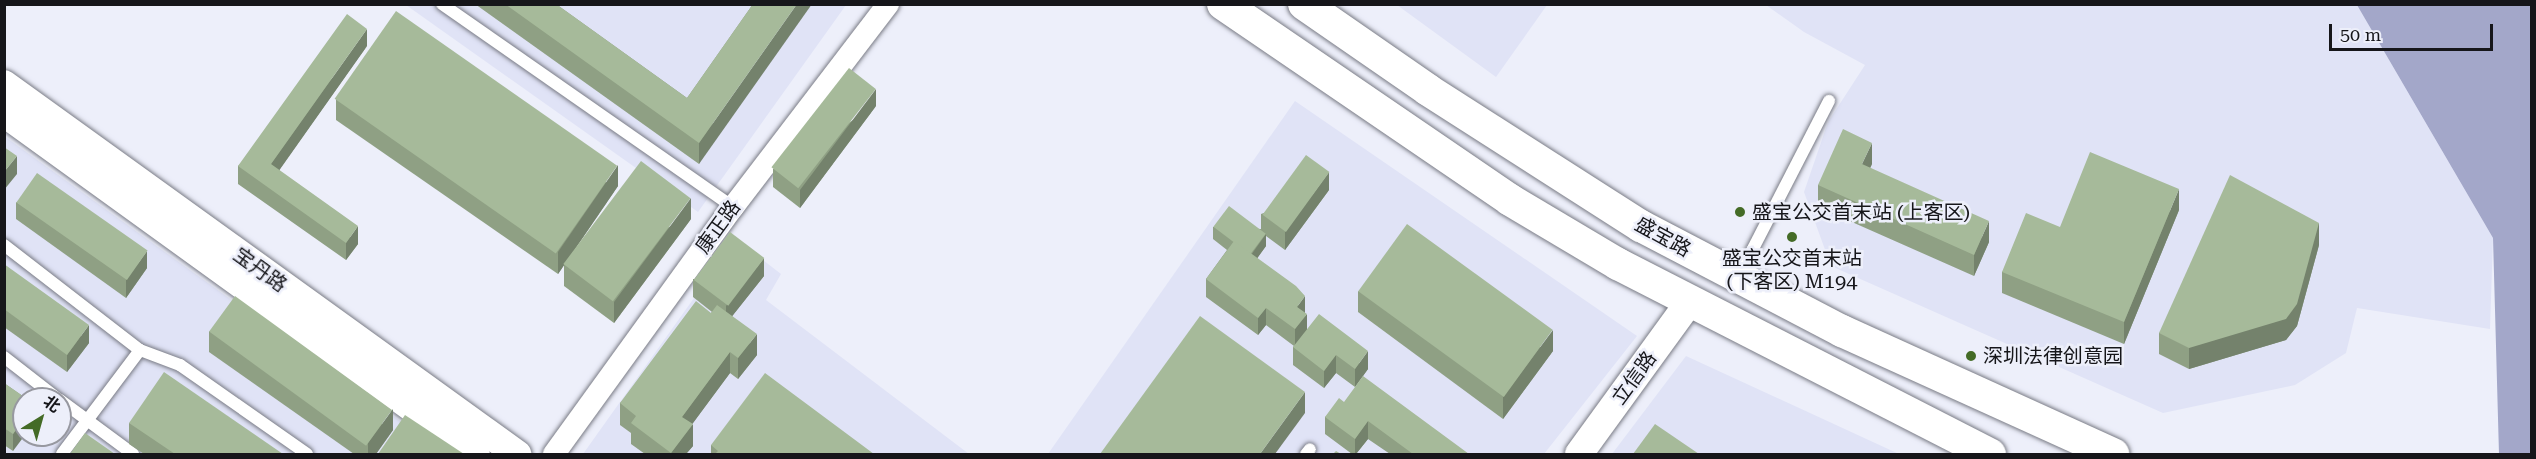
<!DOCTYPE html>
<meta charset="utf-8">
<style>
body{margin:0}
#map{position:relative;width:2536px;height:459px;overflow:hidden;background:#edeffa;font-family:"Roboto Serif","Noto Sans SC",serif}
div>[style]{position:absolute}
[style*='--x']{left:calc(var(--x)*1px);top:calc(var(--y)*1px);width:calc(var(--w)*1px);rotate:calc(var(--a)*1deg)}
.built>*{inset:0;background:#e0e3f6}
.forest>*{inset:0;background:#a3a7c9}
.roads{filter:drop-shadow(0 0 2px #797b85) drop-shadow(0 0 2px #797b85)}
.service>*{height:12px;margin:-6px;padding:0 6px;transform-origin:6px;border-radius:6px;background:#fff}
.minor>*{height:22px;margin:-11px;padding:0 11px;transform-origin:11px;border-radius:11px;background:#fff}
.tertiary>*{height:28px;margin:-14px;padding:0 14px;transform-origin:14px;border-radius:14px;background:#fff}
.secondary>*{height:32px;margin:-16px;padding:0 16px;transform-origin:16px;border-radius:16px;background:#fff}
.wall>*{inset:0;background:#8fa084}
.shaded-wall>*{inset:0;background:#74826c}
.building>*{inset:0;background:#a6ba9a;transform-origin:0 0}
.dots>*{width:16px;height:16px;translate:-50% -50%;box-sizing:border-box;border:3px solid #edeffa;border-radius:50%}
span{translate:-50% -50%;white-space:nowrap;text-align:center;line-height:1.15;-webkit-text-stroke:5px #edeffa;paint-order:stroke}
.poi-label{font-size:20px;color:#16161a}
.left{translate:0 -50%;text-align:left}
.street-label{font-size:20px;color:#16161a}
.frame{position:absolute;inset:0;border:6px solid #16161a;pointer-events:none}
.north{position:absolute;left:12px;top:387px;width:60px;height:60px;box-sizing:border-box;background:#edeffa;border:2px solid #9798a0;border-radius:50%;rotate:37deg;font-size:16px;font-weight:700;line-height:24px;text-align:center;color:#16161a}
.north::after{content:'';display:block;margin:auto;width:21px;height:27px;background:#446b26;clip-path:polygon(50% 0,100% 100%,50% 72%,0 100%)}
.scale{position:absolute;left:2329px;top:24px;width:164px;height:27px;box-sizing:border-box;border:3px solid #16161a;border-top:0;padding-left:8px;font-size:18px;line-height:21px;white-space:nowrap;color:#16161a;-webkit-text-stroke:4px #edeffa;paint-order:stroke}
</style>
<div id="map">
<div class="built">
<i style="clip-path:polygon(406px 5px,846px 5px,698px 212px)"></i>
<i style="clip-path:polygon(1397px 5px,1547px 5px,1496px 77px)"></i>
<i style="clip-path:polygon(1766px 5px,2357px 5px,2493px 238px,2490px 329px,2357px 308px,2346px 353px,2295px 385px,2163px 413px,1831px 266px,1804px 192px,1828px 122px,1865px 65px,1804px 32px)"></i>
<i style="clip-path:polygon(1295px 101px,1637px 336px,1544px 454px,1048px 454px)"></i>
<i style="clip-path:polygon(evenodd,4px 136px,201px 278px,446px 454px,5px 454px,4px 136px,24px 399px,60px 399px,60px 435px,24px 435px,24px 399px)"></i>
<i style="clip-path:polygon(736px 239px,781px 274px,766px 300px,969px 454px,583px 454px)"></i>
<i style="clip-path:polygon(1686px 356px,1899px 454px,1612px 454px)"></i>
</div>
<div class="forest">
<i style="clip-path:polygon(2357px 5px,2531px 5px,2531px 454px,2499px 454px,2493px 238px)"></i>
</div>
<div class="roads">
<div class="service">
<i style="--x:442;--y:4;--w:355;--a:34.9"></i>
<i style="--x:4;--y:245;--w:172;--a:37.7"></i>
<i style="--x:140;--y:350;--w:130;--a:126.9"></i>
<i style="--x:1739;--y:276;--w:197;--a:-62.8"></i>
<i style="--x:140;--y:350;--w:43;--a:20.6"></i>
<i style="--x:180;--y:365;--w:155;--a:35"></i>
<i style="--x:4;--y:357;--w:68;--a:37.9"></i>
<i style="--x:60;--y:400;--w:91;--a:36.5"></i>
<i style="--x:1306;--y:454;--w:6;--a:-51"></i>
</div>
<div class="minor">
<i style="--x:554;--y:454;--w:305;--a:-54.1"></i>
<i style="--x:733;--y:207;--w:255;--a:-52.6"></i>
</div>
<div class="tertiary">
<i style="--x:4;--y:84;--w:633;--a:35.8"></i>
<i style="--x:4;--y:113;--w:582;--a:35.85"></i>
<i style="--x:1579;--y:454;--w:189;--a:-54"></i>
</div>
<div class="secondary">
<i style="--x:1223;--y:4;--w:348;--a:34.3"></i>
<i style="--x:1510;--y:200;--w:126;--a:30.7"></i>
<i style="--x:1618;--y:264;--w:418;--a:27.1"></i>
<i style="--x:1304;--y:4;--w:151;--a:34.7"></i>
<i style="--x:1428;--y:90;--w:253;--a:32.6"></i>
<i style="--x:1641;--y:226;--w:227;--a:27.6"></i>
<i style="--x:1842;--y:331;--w:298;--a:24.4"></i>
</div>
</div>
<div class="wall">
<i style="clip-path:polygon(475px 4px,556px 4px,687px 98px,753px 4px,699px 164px)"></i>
<i style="clip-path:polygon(367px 46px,279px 170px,358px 244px,346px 260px,238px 184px,238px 166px)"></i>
<i style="clip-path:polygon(336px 99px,618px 186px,558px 274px,336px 120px)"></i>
<i style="clip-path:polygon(876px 106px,800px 208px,773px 187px,773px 169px)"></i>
<i style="clip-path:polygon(1872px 164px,1870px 168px,1989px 242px,1974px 276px,1818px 207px,1818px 185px)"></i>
<i style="clip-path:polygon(1329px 190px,1285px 250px,1266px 236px,1266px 246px,1257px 258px,1305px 313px,1307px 330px,1368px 369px,1355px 387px,1336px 373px,1324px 388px,1293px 365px,1293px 347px,1294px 346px,1266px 325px,1258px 335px,1206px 297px,1206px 279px,1227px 250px,1213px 239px,1213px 227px,1261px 229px,1261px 214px)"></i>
<i style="clip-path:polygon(16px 202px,147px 268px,126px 298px,16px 219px)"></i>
<i style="clip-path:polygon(2179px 210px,2124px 344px,2002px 293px,2002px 272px,2060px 227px)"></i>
<i style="clip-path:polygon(691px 219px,614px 323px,564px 286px,564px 265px)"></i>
<i style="clip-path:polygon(2319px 245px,2297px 326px,2286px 340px,2189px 369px,2159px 354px,2159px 333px)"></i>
<i style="clip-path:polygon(4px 264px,89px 343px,67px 372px,4px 327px)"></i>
<i style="clip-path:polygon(764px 276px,732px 316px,757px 355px,738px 379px,730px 373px,692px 424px,693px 446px,686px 454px,645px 454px,631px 444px,631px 433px,620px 425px,620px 403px,712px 312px,693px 297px,693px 279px)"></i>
<i style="clip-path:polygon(1358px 291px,1553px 351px,1503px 419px,1358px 312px)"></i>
<i style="clip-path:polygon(209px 331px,393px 430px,376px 454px,354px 454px,209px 352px)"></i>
<i style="clip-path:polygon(4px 383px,27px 399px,13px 451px,4px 445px)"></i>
<i style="clip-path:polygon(1344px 402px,1469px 454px,1390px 454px,1368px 439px,1356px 454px,1352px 454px,1325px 434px,1325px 417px)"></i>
<i style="clip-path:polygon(129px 423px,283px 454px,144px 454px,129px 444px)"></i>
<i style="clip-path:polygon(711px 445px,874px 454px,711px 454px)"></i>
</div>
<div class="shaded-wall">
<i style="clip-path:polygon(797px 4px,812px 4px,699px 164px,699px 143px)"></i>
<i style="clip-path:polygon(367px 29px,367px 46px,271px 182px,271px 164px)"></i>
<i style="clip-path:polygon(876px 89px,876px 106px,800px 208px,800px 190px)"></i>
<i style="clip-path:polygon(1872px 143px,1872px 164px,1862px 185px,1862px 164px)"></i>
<i style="clip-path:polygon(17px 156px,17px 174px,4px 190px,4px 172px)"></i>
<i style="clip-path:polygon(618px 165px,618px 186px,558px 274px,558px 252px)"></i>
<i style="clip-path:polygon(1329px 172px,1329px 190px,1285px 250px,1285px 232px)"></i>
<i style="clip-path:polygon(2179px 189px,2179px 210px,2124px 344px,2124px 322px)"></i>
<i style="clip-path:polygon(691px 198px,691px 219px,614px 323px,614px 302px)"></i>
<i style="clip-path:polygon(1989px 221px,1989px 242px,1974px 276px,1974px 255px)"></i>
<i style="clip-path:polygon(2319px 223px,2319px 245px,2297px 326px,2286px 340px,2189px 369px,2189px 348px)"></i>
<i style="clip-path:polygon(358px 226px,358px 244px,346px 260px,346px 243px)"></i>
<i style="clip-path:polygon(1266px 234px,1266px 246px,1251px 267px,1251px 255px)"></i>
<i style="clip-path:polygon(147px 251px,147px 268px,126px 298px,126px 280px)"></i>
<i style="clip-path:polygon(764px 258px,764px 276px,726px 324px,726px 306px)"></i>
<i style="clip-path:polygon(1305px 296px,1305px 314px,1297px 307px)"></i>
<i style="clip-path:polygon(1266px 308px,1266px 325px,1258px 335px,1258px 318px)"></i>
<i style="clip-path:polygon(1307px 314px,1307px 331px,1295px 347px,1295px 329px)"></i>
<i style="clip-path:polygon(89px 325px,89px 343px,67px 372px,67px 355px)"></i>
<i style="clip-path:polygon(1553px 330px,1553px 351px,1503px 419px,1503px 397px)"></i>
<i style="clip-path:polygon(757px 334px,757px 355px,738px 379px,738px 358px)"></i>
<i style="clip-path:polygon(1368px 351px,1368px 369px,1355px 387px,1355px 369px)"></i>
<i style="clip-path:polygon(730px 352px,730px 373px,682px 438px,682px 417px)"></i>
<i style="clip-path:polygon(1336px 355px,1336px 373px,1324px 388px,1324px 371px)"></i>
<i style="clip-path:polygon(1305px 392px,1305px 413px,1275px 454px,1260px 454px)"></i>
<i style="clip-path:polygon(393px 409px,393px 430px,376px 454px,368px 454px,368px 443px)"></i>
<i style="clip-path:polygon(24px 419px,24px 435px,25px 435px,13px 451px,13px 434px)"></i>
<i style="clip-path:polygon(1368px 421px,1368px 439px,1356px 454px,1355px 454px,1355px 439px)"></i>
<i style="clip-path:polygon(693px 424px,693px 446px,686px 454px,671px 454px,671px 453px)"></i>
</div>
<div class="building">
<i style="clip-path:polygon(505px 4px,556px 4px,687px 98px,753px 4px,797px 4px,699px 143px)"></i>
<i style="left:396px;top:11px;width:270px;height:107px;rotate:35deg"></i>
<i style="clip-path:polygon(347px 14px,367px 29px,271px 164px,358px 226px,346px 243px,238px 166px)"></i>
<i style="left:849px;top:68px;width:34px;height:126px;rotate:38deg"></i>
<i style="clip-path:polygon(1843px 129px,1872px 143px,1862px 164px,1989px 221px,1974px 255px,1818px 185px)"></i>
<i style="clip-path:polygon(4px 147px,17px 156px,4px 172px)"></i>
<i style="clip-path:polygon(2090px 152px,2179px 189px,2124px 322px,2002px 272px,2026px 213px,2060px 227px)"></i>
<i style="left:1306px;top:155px;width:29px;height:74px;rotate:36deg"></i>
<i style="left:641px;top:161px;width:62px;height:129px;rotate:37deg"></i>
<i style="left:37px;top:173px;width:135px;height:36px;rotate:35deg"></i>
<i style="clip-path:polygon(2230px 175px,2319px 223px,2297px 304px,2286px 319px,2189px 348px,2159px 333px)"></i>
<i style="left:1229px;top:206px;width:46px;height:26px;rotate:37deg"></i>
<i style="left:1407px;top:224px;width:180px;height:83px;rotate:36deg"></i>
<i style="left:730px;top:232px;width:43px;height:60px;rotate:37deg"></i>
<i style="clip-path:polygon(1234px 241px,1296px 286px,1305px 296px,1297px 307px,1307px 314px,1295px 329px,1266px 308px,1258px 318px,1206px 279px)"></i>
<i style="clip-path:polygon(4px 264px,89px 325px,67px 355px,4px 309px)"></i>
<i style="left:235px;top:296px;width:194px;height:44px;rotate:36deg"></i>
<i style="clip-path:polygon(696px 301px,711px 313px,717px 305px,757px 334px,738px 358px,730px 352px,682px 417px,693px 424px,671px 453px,631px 423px,636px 416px,620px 403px)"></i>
<i style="clip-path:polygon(1319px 314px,1368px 351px,1355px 369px,1336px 355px,1324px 371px,1293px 347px)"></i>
<i style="clip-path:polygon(1200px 316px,1305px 392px,1260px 454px,1100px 454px)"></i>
<i style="clip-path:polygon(164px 372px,283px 454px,175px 454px,129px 423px)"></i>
<i style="clip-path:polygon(765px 373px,874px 454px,715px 454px,718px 451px,711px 445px)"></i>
<i style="clip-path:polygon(1363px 376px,1469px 454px,1413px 454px,1368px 421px,1355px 439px,1325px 417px,1339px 398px,1344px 402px)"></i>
<i style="clip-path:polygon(4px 383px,27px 399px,24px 399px,24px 419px,13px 434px,4px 428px)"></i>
<i style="clip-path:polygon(405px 415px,464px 454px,378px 454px)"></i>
<i style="clip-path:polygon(1655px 424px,1699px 454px,1633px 454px)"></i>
<i style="clip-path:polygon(85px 433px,115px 454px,70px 454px)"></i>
<i style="clip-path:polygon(1336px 451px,1341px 454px,1333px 454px)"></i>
</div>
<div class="dots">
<i style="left:1740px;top:212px;background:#446b26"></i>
<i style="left:1792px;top:237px;background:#446b26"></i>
<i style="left:1971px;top:356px;background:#446b26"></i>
</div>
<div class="poi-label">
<span class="left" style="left:1752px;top:212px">盛宝公交首末站 (上客区)</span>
<span style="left:1792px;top:270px">盛宝公交首末站<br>(下客区) M194</span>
<span class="left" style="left:1983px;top:356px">深圳法律创意园</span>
</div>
<div class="street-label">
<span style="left:718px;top:227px;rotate:-54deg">康正路</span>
<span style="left:1663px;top:237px;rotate:29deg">盛宝路</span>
<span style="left:260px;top:270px;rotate:36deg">宝丹路</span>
<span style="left:1634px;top:378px;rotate:-54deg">立信路</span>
</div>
<div class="frame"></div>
<div class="north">北</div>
<div class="scale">50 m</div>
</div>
